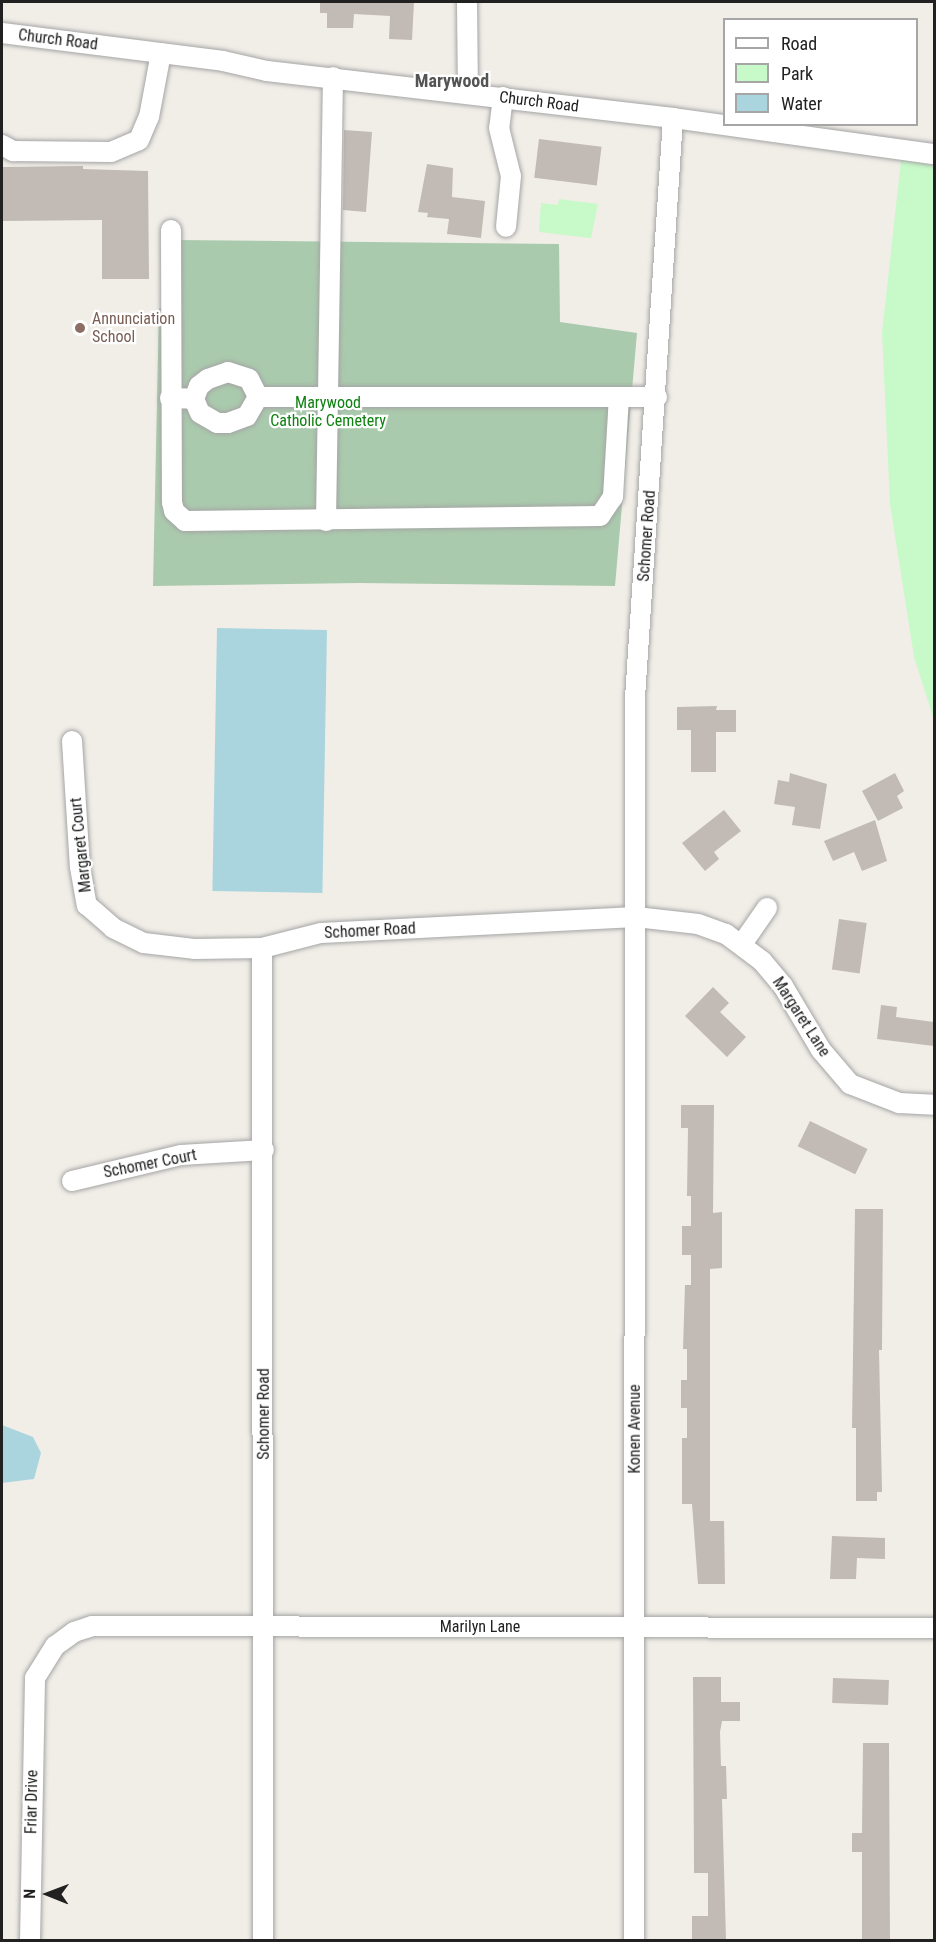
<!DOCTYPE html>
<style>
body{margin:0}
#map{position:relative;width:936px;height:1942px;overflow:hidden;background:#f1eee8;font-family:"Roboto Condensed",sans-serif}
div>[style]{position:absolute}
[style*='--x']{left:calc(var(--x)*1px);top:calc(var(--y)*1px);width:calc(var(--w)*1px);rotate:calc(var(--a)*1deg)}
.cemetery>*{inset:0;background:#aacaad}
.park>*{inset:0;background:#c8f9c9}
.water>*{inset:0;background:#aad5de;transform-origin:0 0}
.building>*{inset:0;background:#c2bab5;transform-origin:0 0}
.roads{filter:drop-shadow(0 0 2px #a5a5a5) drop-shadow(0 0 2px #a5a5a5)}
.minor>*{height:20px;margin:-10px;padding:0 10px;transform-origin:10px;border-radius:10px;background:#fff}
.dots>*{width:16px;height:16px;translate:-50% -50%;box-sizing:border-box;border:3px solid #fff;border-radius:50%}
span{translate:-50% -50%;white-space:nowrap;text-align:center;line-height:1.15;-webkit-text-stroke:4.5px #fff;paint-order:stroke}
.street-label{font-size:16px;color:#212121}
.education-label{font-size:16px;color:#785e54}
.left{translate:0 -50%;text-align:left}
.park-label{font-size:16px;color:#0e8110}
.neighbourhood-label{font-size:18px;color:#545454;font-weight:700}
.frame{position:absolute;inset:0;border:3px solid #212121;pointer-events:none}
.legend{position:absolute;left:723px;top:18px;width:195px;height:108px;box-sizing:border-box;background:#fff;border:2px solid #a6a6a6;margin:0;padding:8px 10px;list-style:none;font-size:18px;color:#212121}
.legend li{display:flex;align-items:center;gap:12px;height:30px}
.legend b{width:30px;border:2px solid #a6a6a6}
.north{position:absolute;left:18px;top:1864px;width:60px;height:60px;-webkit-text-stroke:4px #fff;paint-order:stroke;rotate:271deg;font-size:16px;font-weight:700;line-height:24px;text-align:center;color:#212121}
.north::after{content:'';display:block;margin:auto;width:21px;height:27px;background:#212121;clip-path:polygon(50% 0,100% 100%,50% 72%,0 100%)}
</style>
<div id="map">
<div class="cemetery">
<i style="clip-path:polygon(175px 240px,559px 244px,560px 322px,637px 333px,615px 586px,359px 583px,153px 586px,159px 308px,174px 308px)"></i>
</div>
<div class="park">
<i style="clip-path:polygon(928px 153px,934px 155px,934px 720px,914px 657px,890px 504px,882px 333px,901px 160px)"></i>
<i style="clip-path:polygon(559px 199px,598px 204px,591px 238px,539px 232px,541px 203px,558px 205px)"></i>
</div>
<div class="water">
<i style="left:217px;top:628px;width:110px;height:263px;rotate:1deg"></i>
<i style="clip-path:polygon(2px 1425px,33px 1437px,41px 1453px,34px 1479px,2px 1483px)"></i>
</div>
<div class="building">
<i style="clip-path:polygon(320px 2px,414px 2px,412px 40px,389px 39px,390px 16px,354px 14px,353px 28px,327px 28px,327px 13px,320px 13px)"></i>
<i style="clip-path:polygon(344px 130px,372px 132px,366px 212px,343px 210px)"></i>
<i style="left:539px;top:139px;width:63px;height:39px;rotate:7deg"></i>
<i style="clip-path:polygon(427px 164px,453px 168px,452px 197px,485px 201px,481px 238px,447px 234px,449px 219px,427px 217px,428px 213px,418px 212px)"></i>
<i style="clip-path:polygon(83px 166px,83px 169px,148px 171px,149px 279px,102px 279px,102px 220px,2px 221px,2px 167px)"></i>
<i style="clip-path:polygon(717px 706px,716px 710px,736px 710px,736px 732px,716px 732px,716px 772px,691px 772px,691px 730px,677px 730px,677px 707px)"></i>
<i style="clip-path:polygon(790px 773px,827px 784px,820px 829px,792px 825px,795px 807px,774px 804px,778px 780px,789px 782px)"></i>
<i style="clip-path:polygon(895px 773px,904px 791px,897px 796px,903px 808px,878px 821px,862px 791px)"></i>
<i style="clip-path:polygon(724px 810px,741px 831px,714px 852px,719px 859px,705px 871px,682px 843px)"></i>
<i style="clip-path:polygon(875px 820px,887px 861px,862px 871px,854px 852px,833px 861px,824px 841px)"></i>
<i style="left:839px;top:919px;width:28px;height:51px;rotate:8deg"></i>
<i style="clip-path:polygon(713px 987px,729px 1003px,720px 1012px,746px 1037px,727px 1057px,685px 1016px)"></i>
<i style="clip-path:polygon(881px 1005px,897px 1007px,896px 1017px,934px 1022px,934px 1046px,877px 1039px)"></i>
<i style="clip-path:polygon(681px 1105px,714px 1105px,713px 1213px,722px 1212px,722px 1268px,710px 1269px,710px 1521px,724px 1521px,725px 1584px,698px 1584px,692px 1504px,682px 1504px,682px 1438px,687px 1438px,687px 1408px,681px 1408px,681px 1380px,687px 1380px,687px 1349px,683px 1349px,685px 1285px,691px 1285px,691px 1255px,682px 1255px,682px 1226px,691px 1226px,691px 1196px,687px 1196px,688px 1128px,681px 1128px)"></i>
<i style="left:810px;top:1121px;width:64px;height:28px;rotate:26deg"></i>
<i style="clip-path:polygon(855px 1209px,883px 1209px,882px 1350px,879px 1350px,882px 1492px,877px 1492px,877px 1501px,856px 1501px,856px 1428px,852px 1428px)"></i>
<i style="clip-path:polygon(832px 1536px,885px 1538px,885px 1559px,857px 1558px,856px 1579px,830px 1579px)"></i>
<i style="clip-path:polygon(693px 1677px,721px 1677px,721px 1702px,740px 1702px,740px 1721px,722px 1721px,720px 1732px,721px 1766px,726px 1766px,727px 1799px,722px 1799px,726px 1940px,692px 1940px,692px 1916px,708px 1916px,708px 1873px,694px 1873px)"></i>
<i style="left:833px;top:1678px;width:56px;height:25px;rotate:2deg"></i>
<i style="clip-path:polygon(863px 1743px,889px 1743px,890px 1941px,862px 1941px,862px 1852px,852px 1852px,852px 1833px,862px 1833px)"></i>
</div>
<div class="roads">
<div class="minor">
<i style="--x:467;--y:2;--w:92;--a:89.4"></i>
<i style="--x:2;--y:33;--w:223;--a:7.2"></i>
<i style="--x:223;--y:61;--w:45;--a:12.8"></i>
<i style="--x:267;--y:71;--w:409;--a:6.6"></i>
<i style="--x:673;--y:118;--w:263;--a:7.9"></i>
<i style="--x:503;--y:97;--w:31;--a:97"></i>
<i style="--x:499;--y:128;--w:49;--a:76"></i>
<i style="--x:511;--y:176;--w:51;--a:95.6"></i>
<i style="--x:2;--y:145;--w:13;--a:29"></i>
<i style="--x:13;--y:151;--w:98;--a:0.6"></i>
<i style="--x:111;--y:152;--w:30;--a:-23"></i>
<i style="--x:139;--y:140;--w:25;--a:-67"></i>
<i style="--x:149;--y:117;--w:65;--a:-79.4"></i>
<i style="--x:171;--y:230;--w:272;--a:89.8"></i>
<i style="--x:172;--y:502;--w:9;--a:77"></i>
<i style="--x:174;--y:511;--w:15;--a:42"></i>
<i style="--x:185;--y:521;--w:415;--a:-0.7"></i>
<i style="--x:600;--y:516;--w:23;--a:-56"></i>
<i style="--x:613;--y:497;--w:100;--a:-86.6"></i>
<i style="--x:170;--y:398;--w:24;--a:2"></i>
<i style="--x:194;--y:399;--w:15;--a:67"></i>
<i style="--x:200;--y:413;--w:20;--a:30"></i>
<i style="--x:217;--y:423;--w:11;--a:0"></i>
<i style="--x:228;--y:423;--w:20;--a:-20"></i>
<i style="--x:247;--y:416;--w:22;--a:-60"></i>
<i style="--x:258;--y:397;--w:399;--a:0"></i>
<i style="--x:194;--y:399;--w:14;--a:-69"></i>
<i style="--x:199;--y:386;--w:11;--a:-38"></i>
<i style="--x:208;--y:379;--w:21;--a:-19"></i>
<i style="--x:228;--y:372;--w:22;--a:18"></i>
<i style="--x:249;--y:379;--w:20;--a:63"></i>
<i style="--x:326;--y:521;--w:444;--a:-89.1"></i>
<i style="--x:72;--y:741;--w:126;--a:86.4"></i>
<i style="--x:80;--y:867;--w:39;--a:80"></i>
<i style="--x:87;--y:905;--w:35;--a:41"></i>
<i style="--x:113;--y:928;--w:34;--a:26"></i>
<i style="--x:144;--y:943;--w:50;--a:6.8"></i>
<i style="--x:194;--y:949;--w:68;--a:-0.8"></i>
<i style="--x:262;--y:948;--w:61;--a:-14.3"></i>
<i style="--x:321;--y:933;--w:315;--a:-2.9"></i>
<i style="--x:636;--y:917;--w:62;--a:6.4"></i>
<i style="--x:698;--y:924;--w:30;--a:20"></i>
<i style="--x:726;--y:934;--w:45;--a:36.9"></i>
<i style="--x:762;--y:961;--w:33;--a:50"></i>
<i style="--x:783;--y:986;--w:74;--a:59.3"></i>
<i style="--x:821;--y:1050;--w:45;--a:49.5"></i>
<i style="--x:850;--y:1084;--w:53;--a:21.2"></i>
<i style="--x:899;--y:1103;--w:35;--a:3"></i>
<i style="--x:742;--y:944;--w:44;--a:-55.2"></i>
<i style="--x:262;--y:948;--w:992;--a:89.94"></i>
<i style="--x:72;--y:1181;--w:112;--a:-13.4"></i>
<i style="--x:181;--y:1155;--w:83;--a:-3.4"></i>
<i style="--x:30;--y:1940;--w:262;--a:-88.9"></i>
<i style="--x:35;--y:1678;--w:38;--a:-58"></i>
<i style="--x:55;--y:1646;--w:24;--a:-36"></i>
<i style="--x:74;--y:1632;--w:19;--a:-18"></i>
<i style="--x:92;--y:1626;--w:842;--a:0.14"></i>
<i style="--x:634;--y:1940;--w:1242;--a:-89.95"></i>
<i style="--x:635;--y:698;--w:581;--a:-86.25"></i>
</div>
</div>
<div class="dots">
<i style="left:80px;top:328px;background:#8d6e63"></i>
</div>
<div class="street-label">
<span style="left:58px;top:40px;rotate:7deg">Church Road</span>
<span style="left:539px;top:102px;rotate:7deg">Church Road</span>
<span style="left:647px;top:536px;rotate:-86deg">Schomer Road</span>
<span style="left:81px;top:845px;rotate:-96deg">Margaret Court</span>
<span style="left:370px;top:931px;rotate:-3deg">Schomer Road</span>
<span style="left:801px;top:1017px;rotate:57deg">Margaret Lane</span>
<span style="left:150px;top:1164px;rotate:-11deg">Schomer Court</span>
<span style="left:264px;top:1414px;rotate:-90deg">Schomer Road</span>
<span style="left:635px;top:1429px;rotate:-90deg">Konen Avenue</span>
<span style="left:480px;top:1627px">Marilyn Lane</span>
<span style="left:32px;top:1802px;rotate:-89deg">Friar Drive</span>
</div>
<div class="education-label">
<span class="left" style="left:92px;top:328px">Annunciation<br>School</span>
</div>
<div class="park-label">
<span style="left:328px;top:412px">Marywood<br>Catholic Cemetery</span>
</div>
<div class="neighbourhood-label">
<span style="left:452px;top:81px">Marywood</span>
</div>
<div class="frame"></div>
<ul class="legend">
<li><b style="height:8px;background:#fff"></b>Road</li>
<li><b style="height:16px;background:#c8f9c9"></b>Park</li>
<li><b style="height:16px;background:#aad5de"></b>Water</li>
</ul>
<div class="north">N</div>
</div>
